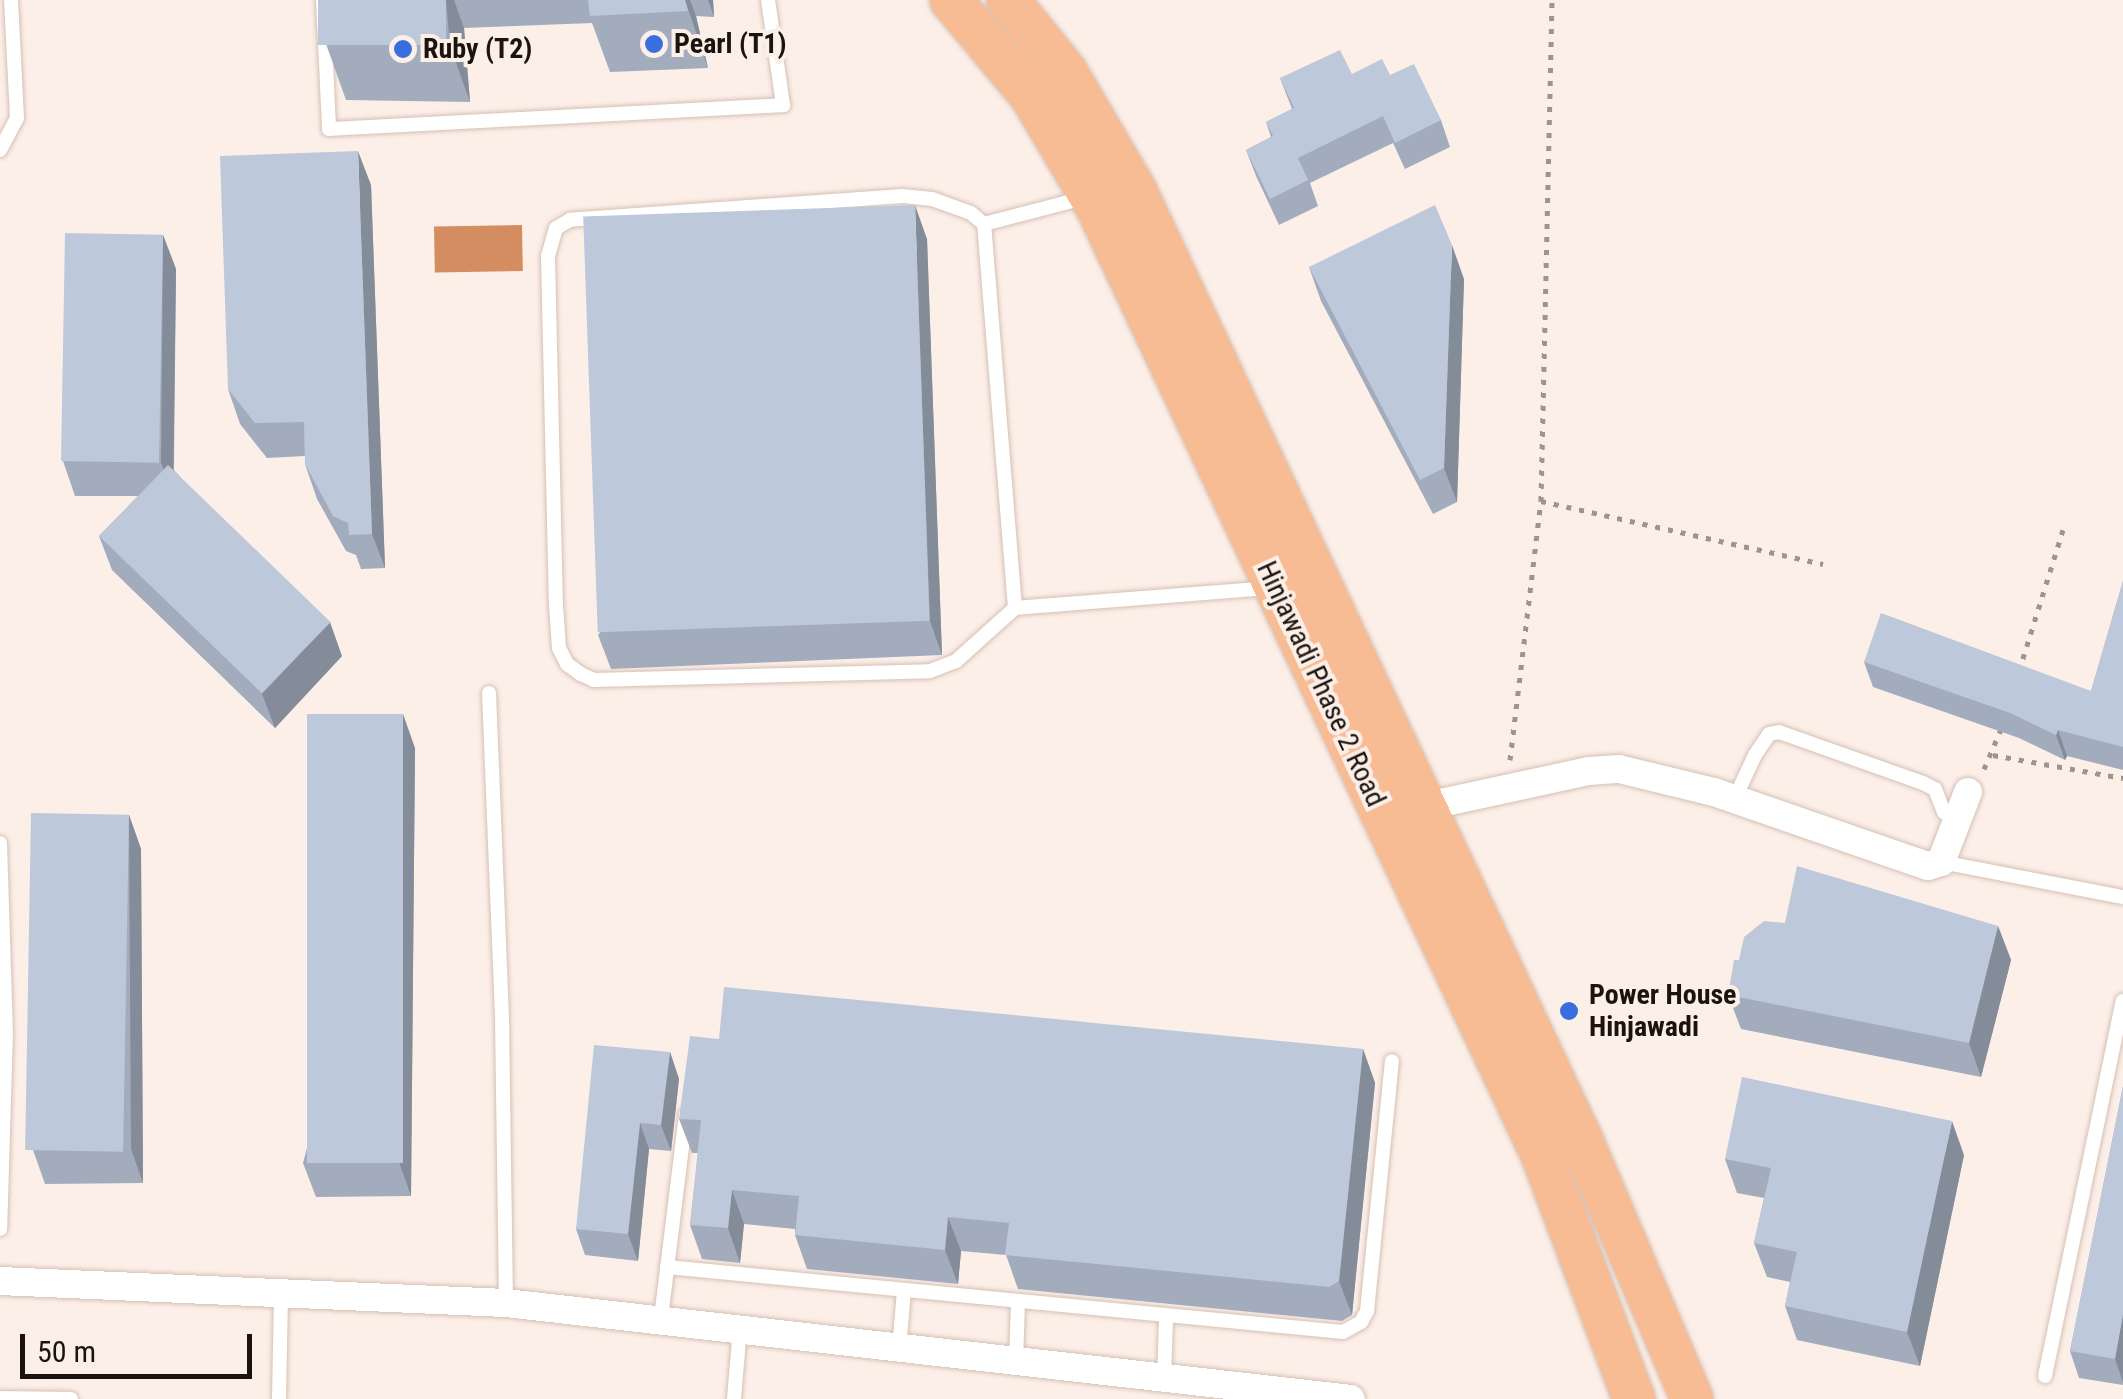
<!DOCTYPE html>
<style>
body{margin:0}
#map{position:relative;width:2123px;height:1399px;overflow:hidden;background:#fcefe8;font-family:"Roboto Condensed",sans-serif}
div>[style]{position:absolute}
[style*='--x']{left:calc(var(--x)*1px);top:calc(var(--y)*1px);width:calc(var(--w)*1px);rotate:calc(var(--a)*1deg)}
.water>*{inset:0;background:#d48d61;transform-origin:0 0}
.path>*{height:5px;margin-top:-2.5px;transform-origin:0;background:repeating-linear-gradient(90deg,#9e938e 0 5px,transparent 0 13px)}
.roads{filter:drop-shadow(0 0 2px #d5c0b4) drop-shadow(0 0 2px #d5c0b4)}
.service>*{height:14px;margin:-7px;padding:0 7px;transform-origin:7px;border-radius:7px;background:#fff}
.minor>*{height:28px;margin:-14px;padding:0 14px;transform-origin:14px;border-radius:14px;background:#fff}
.primary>*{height:42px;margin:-21px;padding:0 21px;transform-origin:21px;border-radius:21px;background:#f8bc95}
.wall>*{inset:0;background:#a3acbc}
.shaded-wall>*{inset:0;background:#848c99}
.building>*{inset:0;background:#bdc8db;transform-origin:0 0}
.dots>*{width:28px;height:28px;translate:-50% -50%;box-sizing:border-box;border:5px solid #fcefe8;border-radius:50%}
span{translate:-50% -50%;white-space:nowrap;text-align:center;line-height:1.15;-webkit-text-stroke:8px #fcefe8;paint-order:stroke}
.poi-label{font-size:28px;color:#1a130f;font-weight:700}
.left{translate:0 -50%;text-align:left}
.street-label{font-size:28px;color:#1a130f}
.scale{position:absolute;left:20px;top:1334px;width:232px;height:45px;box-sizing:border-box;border:5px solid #1a130f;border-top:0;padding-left:12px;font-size:30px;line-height:35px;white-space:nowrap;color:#1a130f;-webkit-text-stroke:8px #fcefe8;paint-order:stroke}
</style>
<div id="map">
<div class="water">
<i style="left:522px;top:225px;width:46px;height:88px;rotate:89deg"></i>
</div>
<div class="path">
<i style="--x:1541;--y:501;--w:289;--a:12.6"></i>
<i style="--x:2019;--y:671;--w:148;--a:-72.7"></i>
<i style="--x:1993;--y:755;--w:132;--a:10"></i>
<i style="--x:1510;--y:760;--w:261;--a:-83.2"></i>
<i style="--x:1541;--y:501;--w:501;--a:-88.74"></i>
<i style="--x:1984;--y:769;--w:43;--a:-67"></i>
</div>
<div class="roads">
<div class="service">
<i style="--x:323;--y:0;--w:129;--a:87.3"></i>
<i style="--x:329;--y:129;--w:455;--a:-3"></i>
<i style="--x:783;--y:105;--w:106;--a:-98.1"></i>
<i style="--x:0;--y:150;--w:36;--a:-62"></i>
<i style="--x:17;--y:118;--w:118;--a:-92.9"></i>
<i style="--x:984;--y:224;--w:103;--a:-14.6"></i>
<i style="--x:1015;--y:608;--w:385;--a:-94.6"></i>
<i style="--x:984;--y:224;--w:17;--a:-140"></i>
<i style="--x:971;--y:213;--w:41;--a:-160.3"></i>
<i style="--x:932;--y:199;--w:30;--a:-174"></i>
<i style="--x:902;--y:196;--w:333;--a:175.9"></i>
<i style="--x:570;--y:220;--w:16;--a:150"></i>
<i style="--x:556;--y:228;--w:29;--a:106"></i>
<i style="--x:548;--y:256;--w:349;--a:88.7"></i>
<i style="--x:556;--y:605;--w:43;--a:86"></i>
<i style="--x:559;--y:648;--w:18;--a:63"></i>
<i style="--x:567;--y:664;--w:17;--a:36"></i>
<i style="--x:581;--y:674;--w:14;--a:25"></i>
<i style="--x:594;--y:680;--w:336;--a:-1.5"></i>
<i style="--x:930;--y:671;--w:28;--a:-21"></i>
<i style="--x:956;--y:661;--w:79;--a:-41.9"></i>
<i style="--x:1015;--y:608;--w:256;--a:-4.5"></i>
<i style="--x:489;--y:693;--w:324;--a:87.7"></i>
<i style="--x:502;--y:1017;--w:286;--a:89.2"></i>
<i style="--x:1734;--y:800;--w:50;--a:-65"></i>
<i style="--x:1755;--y:755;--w:25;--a:-56"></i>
<i style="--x:1769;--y:734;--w:10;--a:-11"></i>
<i style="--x:1779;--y:732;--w:153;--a:19.5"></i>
<i style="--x:1923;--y:783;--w:13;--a:27"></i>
<i style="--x:1935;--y:789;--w:25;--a:69"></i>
<i style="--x:1944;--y:812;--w:15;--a:23"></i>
<i style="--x:0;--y:843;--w:189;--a:88.2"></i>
<i style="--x:6;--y:1032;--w:197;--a:91.7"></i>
<i style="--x:1941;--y:862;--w:185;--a:10.9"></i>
<i style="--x:667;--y:1267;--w:679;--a:5.49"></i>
<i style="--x:1343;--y:1332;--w:21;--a:-29"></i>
<i style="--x:1361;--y:1322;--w:13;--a:-61"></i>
<i style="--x:1367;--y:1311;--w:251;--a:-84.3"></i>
<i style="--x:661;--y:1318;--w:205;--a:-83"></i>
<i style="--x:899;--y:1349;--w:58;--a:-85.1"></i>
<i style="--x:1016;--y:1362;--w:59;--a:-88.1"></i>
<i style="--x:2045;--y:1376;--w:383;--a:-78.3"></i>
<i style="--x:1164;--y:1379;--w:61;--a:-88.1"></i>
<i style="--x:0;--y:1398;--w:71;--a:0.8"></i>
<i style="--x:279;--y:1399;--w:107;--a:-88.9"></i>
<i style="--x:734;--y:1399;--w:71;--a:-85.2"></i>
</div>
<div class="minor">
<i style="--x:1427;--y:806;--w:166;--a:-12.2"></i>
<i style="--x:1589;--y:771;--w:30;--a:-4"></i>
<i style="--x:1619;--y:769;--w:98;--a:13.6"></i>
<i style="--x:1714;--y:792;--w:226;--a:19.1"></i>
<i style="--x:1928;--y:866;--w:14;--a:-17"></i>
<i style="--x:1941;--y:862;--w:75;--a:-68.9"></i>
<i style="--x:0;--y:1281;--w:506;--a:2.49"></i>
<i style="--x:506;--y:1303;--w:850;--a:6.48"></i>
</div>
<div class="primary">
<i style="--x:951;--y:0;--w:126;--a:50.1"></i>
<i style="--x:1032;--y:97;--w:130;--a:59.5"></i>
<i style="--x:1098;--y:209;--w:1047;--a:64.85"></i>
<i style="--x:1543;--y:1157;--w:259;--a:69.4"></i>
<i style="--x:1008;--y:0;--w:92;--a:51.1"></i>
<i style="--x:1066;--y:72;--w:137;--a:59.7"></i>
<i style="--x:1135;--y:190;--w:1051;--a:64.82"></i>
<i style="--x:1582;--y:1141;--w:280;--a:66.9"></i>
</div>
</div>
<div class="wall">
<i style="clip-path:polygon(318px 0,713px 0,714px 17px,696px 16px,708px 68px,610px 72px,592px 23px,464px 28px,470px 102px,346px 100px,326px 44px)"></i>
<i style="clip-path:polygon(1352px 74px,1390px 75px,1441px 120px,1450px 147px,1405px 169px,1393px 143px,1310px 183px,1318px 206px,1279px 225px,1256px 176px,1246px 150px,1271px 137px,1266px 122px,1292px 109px,1280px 78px)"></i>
<i style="clip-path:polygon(371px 185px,385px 568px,361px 569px,356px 555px,346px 551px,317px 499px,305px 464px,305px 456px,267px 458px,240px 424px,228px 389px)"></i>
<i style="clip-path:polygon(163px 235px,176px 269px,174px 470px,342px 656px,275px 728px,112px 570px,99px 536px,138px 496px,75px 496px,63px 461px)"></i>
<i style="clip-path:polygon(927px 239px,942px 655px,611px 669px,598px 635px)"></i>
<i style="clip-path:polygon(1309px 267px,1464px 279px,1457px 502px,1433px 514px,1321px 301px)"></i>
<i style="clip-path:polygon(2123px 581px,2123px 770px,2067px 756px,2065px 760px,2019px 738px,1873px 687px,1864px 662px,2091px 691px)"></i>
<i style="clip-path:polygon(415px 748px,411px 1196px,316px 1197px,303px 1163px)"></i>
<i style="clip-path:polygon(129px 815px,141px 849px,143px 1183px,45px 1184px,33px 1150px)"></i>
<i style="clip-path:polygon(1785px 923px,1998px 926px,2011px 960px,1981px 1077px,1741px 1029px,1728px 995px,1739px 960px)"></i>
<i style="clip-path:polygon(719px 1039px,1363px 1049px,1375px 1083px,1352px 1315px,1342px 1321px,1018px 1289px,1006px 1255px,961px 1251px,958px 1284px,807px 1269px,795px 1235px,795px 1229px,744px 1224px,740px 1263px,702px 1259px,690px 1225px,698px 1153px,692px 1153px,679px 1119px)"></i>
<i style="clip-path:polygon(670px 1052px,679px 1079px,671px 1151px,649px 1149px,638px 1261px,585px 1255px,576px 1229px)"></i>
<i style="clip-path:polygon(2123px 1086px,2123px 1385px,2079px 1378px,2070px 1351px)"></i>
<i style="clip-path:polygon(1964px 1155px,1920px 1366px,1797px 1340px,1785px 1306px,1790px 1282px,1767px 1277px,1754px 1243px,1764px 1198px,1737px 1193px,1725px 1159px)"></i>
</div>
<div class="shaded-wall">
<i style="clip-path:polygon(446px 0,454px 0,464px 28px,470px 102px,450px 46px)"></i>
<i style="clip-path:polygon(685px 0,690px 0,696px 16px,708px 68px)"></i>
<i style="clip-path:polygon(708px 0,713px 0,714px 17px)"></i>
<i style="clip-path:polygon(358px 151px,371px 185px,385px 568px,372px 534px)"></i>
<i style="clip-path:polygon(915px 205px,927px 239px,942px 655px,930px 621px)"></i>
<i style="clip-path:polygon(163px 235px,176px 269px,173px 496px,161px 462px)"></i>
<i style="clip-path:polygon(1452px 245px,1464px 279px,1457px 502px,1444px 468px)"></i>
<i style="clip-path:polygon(330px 622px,342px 656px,275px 728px,262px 694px)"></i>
<i style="clip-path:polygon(403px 714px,415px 748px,411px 1196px,399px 1162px)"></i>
<i style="clip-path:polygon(2058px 730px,2067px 756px,2065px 760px,2056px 735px)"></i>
<i style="clip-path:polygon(129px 815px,141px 849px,143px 1183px,131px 1149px)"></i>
<i style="clip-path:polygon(1998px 926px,2011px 960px,1981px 1077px,1969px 1043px)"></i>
<i style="clip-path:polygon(1363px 1049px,1375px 1083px,1352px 1315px,1339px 1281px)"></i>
<i style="clip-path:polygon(670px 1052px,679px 1079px,671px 1151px,661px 1125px)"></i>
<i style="clip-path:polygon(1952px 1121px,1964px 1155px,1920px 1366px,1907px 1332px)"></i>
<i style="clip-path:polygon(640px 1123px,649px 1149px,638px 1261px,628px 1234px)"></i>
<i style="clip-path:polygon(732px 1190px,744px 1224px,740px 1263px,728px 1228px)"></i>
<i style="clip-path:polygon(948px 1217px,961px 1251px,958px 1284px,945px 1250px)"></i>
<i style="clip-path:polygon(2123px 1314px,2123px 1382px,2115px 1359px)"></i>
</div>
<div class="building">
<i style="left:318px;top:0;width:128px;height:45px"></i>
<i style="clip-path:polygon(588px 0,685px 0,688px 11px,590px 16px)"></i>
<i style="clip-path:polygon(1340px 50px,1352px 74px,1382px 59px,1390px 75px,1414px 64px,1441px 120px,1395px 143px,1383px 116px,1298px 158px,1308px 180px,1270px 199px,1246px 150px,1273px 136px,1266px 122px,1294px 108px,1280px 78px)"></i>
<i style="clip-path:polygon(358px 151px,372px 534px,349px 535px,348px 523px,333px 516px,305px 464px,304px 422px,255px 423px,228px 389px,220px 156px)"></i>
<i style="left:915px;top:205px;width:416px;height:332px;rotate:88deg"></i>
<i style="clip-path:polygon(1435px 205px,1452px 245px,1444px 468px,1420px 480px,1309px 267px)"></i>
<i style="left:65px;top:233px;width:98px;height:228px;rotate:1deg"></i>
<i style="left:168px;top:465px;width:226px;height:99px;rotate:44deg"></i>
<i style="clip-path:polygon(2123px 581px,2123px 747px,2058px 730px,2056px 735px,2010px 713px,1864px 662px,1881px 613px,2091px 691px)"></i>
<i style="left:307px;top:714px;width:96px;height:449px"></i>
<i style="left:31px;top:813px;width:98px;height:337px;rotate:1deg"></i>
<i style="clip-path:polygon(1797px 866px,1998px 926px,1969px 1043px,1728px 995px,1734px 960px,1739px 960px,1744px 937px,1764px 921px,1785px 923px)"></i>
<i style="clip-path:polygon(724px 987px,1363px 1049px,1339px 1281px,1329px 1287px,1005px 1255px,1009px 1223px,948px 1217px,945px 1250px,795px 1235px,799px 1196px,732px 1190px,728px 1228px,690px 1225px,701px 1120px,679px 1119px,690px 1036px,719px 1039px)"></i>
<i style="clip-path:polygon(594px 1045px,670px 1052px,661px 1125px,640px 1123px,628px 1234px,576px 1229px)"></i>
<i style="clip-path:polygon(1742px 1077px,1952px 1121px,1907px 1332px,1785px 1306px,1797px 1252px,1754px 1243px,1771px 1168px,1725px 1159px)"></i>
<i style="clip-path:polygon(2123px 1086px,2123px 1314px,2115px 1359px,2070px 1351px)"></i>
</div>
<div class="dots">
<i style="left:654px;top:44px;background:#386edd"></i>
<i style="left:403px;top:49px;background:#386edd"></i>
<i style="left:1569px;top:1011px;background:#386edd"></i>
</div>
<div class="poi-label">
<span class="left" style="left:674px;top:44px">Pearl (T1)</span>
<span class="left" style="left:423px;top:49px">Ruby (T2)</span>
<span class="left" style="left:1589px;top:1011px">Power House<br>Hinjawadi</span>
</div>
<div class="street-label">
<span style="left:1321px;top:684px;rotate:65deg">Hinjawadi Phase 2 Road</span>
</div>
<div class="scale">50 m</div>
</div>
